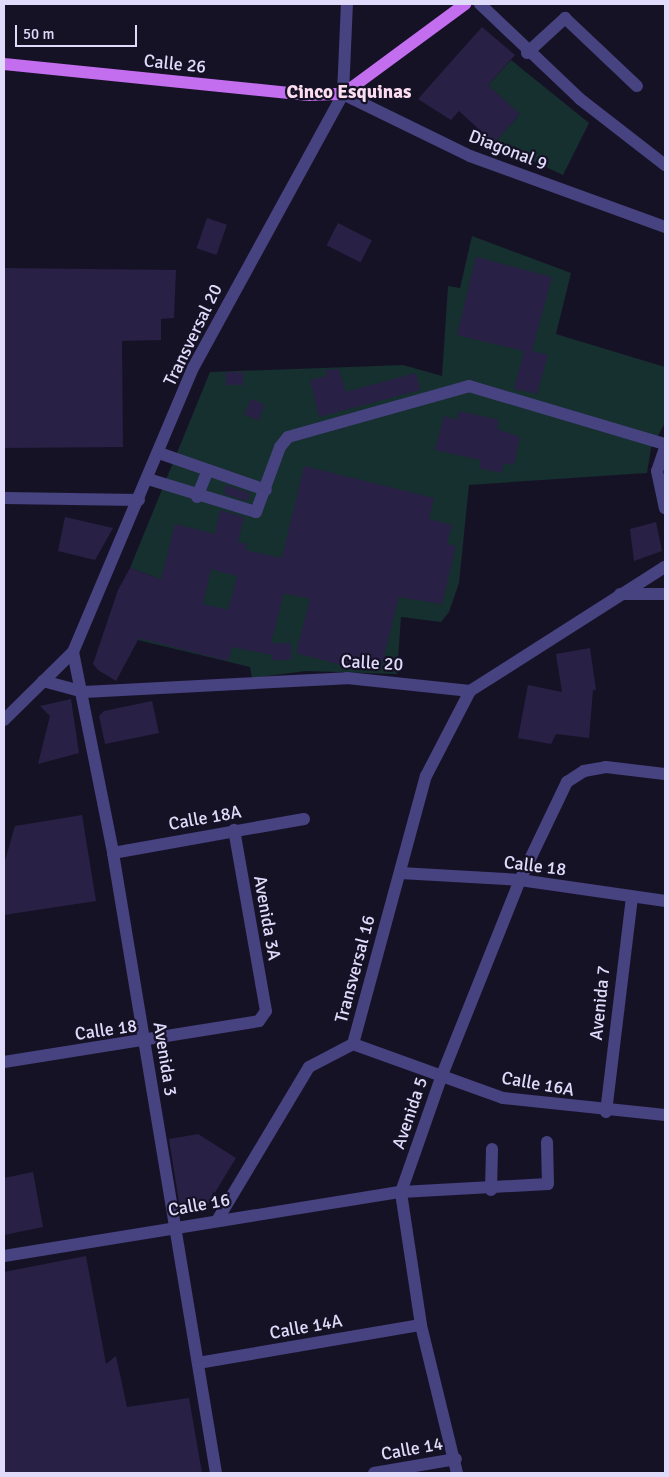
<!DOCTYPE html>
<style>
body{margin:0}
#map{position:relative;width:669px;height:1477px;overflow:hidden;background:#161226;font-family:Signika,sans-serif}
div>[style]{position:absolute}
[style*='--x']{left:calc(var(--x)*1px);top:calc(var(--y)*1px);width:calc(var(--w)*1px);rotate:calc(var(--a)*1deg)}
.green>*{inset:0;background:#162f2f}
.building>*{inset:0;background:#292045;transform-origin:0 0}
.minor>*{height:12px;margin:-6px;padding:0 6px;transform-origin:6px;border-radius:6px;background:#474280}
.major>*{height:12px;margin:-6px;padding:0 6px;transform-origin:6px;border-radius:6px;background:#c36eef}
span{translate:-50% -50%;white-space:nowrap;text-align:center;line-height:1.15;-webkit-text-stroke:4.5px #161226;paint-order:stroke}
.street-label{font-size:18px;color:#e0dbfb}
.neighbourhood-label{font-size:19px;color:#fbddef;font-weight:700}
.frame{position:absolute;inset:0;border:5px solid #e0dbfb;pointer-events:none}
.scale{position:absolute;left:15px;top:25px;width:122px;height:22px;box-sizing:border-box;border:2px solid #e0dbfb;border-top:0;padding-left:6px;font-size:15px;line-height:18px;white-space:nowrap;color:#e0dbfb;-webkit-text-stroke:4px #161226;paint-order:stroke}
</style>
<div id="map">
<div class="green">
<i style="clip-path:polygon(511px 60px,589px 123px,563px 175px,494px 143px,519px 115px,488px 85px)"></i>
<i style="clip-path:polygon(472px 236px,571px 273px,556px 334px,665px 367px,665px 423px,651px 448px,647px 473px,469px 485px,459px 583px,449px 612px,441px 622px,401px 617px,397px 674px,306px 671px,252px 678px,250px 667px,138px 640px,155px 577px,130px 568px,210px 372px,403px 365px,442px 376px,448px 286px,460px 288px)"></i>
</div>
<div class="building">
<i style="clip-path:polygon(482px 27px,515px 55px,488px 85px,520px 114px,494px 143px,459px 111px,451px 120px,418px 99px)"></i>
<i style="left:207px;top:218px;width:21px;height:32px;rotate:19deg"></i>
<i style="left:338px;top:223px;width:38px;height:25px;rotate:27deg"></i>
<i style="clip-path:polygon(476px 257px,552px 277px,532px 351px,548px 355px,537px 394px,514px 389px,524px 351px,457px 335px)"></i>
<i style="clip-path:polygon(4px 268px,176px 270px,174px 318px,161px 319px,161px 340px,122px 341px,123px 447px,4px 448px)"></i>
<i style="clip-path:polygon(339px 369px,346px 392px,416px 373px,420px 390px,319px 417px,310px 380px,327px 376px,325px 370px)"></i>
<i style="left:226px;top:372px;width:17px;height:13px"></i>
<i style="left:251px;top:399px;width:15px;height:17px;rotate:23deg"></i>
<i style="clip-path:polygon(459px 411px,499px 420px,497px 429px,520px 437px,514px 465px,504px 463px,501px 473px,479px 468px,481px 460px,435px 450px,444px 416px,457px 420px)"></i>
<i style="clip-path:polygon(evenodd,304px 466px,434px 498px,429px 519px,452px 525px,447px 544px,456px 546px,442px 604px,399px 597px,381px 668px,358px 664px,357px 669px,296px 653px,310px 599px,284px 593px,271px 643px,291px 643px,291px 660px,272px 660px,272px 655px,232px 647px,228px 661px,139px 638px,116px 681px,98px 670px,93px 664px,118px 590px,130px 568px,161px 579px,175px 524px,215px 534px,220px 510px,244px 517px,238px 542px,247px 544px,245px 550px,282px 558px,304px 466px,211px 569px,237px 576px,228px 610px,203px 604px,211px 569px)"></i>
<i style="clip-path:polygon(226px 485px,250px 493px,248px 501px,224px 494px)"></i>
<i style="clip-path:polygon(65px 517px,113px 528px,95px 560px,58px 551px)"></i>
<i style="clip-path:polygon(656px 522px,662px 551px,634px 561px,630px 529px)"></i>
<i style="clip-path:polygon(590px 648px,596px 690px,593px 690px,589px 738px,556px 734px,551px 744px,518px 738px,528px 685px,562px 692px,556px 654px)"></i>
<i style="clip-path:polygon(71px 699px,79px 753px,38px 764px,50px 716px,40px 706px)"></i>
<i style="clip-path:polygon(152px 701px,159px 733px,105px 744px,99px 716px,104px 711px)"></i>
<i style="clip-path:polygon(82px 815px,96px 901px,4px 915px,4px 864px,15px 826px)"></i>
<i style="clip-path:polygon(198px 1134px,236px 1158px,208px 1204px,180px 1209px,169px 1139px)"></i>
<i style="clip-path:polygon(33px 1172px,43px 1227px,4px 1235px,4px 1178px)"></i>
<i style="clip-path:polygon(86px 1256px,106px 1364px,116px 1356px,127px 1407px,189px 1398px,202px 1473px,4px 1473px,4px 1272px)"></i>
</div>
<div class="minor">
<i style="--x:480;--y:4;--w:138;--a:43.5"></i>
<i style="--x:580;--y:99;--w:108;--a:37.8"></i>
<i style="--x:527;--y:53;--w:52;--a:-42.6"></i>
<i style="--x:565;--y:18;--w:99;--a:43.4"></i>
<i style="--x:343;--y:94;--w:141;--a:26"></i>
<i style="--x:470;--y:156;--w:208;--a:20"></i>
<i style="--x:665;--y:448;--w:24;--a:109"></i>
<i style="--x:657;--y:471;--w:38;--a:78"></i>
<i style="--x:159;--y:453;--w:113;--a:19.1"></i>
<i style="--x:148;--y:479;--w:113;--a:17"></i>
<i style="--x:256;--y:512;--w:69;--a:-69.7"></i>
<i style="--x:280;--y:447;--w:13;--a:-51"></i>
<i style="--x:288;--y:437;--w:188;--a:-15.7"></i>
<i style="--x:469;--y:386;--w:204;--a:16.5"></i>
<i style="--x:197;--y:497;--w:27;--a:-68"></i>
<i style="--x:4;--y:498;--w:135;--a:0.8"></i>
<i style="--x:620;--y:594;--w:45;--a:0"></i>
<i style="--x:73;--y:652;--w:205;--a:78.7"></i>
<i style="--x:113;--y:853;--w:628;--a:80.57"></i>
<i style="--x:43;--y:681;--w:42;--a:15"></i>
<i style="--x:84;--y:692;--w:263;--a:-3"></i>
<i style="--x:347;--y:678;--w:124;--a:6"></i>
<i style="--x:470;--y:691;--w:231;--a:-32.5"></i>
<i style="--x:4;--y:720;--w:97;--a:-44.6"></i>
<i style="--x:73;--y:652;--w:308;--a:-67.1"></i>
<i style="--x:193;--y:368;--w:312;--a:-61.3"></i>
<i style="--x:343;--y:94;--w:90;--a:-87.5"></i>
<i style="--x:113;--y:853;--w:194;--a:-10.1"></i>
<i style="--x:400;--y:873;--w:120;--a:3.3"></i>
<i style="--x:520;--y:880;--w:147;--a:8.2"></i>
<i style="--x:353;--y:1044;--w:159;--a:19.8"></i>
<i style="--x:503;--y:1098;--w:163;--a:6"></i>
<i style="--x:4;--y:1062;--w:258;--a:-9.1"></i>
<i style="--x:259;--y:1021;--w:12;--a:-55"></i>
<i style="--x:266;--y:1011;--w:184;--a:-100"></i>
<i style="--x:606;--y:1112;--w:217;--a:-83.1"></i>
<i style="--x:491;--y:1190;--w:41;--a:-88.6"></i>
<i style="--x:218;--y:1219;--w:177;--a:-59.1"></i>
<i style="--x:309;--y:1067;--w:50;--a:-27.6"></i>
<i style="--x:353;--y:1044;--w:278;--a:-74.8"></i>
<i style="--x:426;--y:776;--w:96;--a:-62.6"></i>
<i style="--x:4;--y:1256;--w:402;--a:-9.2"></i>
<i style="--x:401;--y:1192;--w:147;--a:-3.1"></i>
<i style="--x:548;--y:1184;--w:42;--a:-91.4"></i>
<i style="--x:198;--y:1363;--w:226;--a:-9.7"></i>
<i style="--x:374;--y:1473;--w:83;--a:-9.7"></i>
<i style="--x:457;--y:1473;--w:152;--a:-103.7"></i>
<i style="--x:421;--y:1325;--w:134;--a:-98.6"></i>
<i style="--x:401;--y:1192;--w:124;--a:-70.7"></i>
<i style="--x:442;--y:1075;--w:210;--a:-68.2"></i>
<i style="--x:520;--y:880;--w:109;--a:-64.4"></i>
<i style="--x:567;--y:782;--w:20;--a:-33"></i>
<i style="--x:584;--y:771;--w:22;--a:-10"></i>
<i style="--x:606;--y:767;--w:59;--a:6.8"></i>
</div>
<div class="major">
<i style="--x:4;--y:64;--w:306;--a:5.8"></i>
<i style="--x:308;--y:95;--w:35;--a:-2"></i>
<i style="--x:343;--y:94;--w:152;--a:-36.4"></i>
</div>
<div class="street-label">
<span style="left:175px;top:64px;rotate:6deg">Calle 26</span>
<span style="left:508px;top:150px;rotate:21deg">Diagonal 9</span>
<span style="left:193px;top:335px;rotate:-64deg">Transversal 20</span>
<span style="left:372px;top:663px;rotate:3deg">Calle 20</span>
<span style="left:205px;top:818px;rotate:-10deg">Calle 18A</span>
<span style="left:535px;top:866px;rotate:7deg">Calle 18</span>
<span style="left:267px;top:918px;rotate:80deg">Avenida 3A</span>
<span style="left:355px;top:969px;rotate:-75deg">Transversal 16</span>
<span style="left:600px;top:1003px;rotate:-84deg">Avenida 7</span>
<span style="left:106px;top:1030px;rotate:-8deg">Calle 18</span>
<span style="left:165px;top:1059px;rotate:81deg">Avenida 3</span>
<span style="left:538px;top:1084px;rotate:10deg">Calle 16A</span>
<span style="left:410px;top:1113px;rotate:-71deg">Avenida 5</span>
<span style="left:199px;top:1205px;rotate:-10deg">Calle 16</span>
<span style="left:306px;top:1327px;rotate:-10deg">Calle 14A</span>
<span style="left:412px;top:1449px;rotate:-10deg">Calle 14</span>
</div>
<div class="neighbourhood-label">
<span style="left:349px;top:93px">Cinco Esquinas</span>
</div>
<div class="frame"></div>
<div class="scale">50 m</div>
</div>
